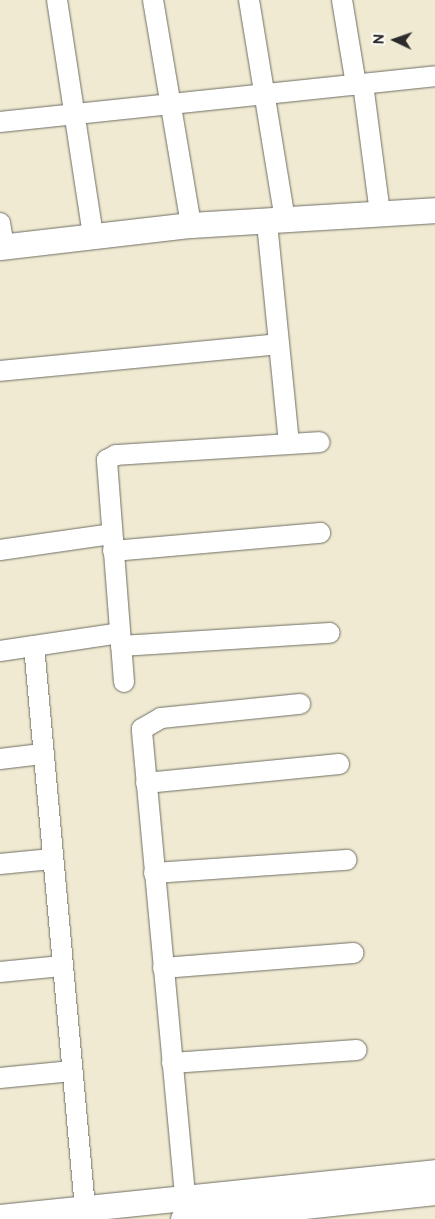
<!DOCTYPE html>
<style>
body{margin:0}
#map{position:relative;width:435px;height:1219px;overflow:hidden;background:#efead1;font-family:"Balsamiq Sans",sans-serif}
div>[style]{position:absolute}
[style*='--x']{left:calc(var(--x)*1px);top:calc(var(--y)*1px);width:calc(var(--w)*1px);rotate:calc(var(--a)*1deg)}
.roads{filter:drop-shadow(0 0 1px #706e65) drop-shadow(0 0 1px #706e65)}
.minor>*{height:20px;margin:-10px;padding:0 10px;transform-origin:10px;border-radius:10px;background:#fff}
.tertiary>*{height:25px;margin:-12.5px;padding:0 12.5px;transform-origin:12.5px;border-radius:12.5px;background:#fff}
span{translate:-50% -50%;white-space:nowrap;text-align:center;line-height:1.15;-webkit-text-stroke:4.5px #fdfcf7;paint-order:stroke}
.north{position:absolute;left:370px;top:15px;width:50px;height:50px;-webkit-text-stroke:4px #fdfcf7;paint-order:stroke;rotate:273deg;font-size:14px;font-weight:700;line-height:20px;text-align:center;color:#2b2b2b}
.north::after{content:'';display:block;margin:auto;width:18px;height:22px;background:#2b2b2b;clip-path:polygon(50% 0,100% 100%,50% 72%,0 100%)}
</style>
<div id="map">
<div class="roads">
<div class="minor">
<i style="--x:57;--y:0;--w:237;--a:81.3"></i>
<i style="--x:153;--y:0;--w:228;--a:80.4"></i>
<i style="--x:249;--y:0;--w:222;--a:80.7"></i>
<i style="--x:342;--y:0;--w:86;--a:80.6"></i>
<i style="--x:363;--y:84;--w:131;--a:82.5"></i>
<i style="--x:0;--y:122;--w:437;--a:-6"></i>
<i style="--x:0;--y:223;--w:23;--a:80"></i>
<i style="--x:267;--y:223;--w:222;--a:84.3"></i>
<i style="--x:0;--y:371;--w:279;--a:-5.5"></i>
<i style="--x:0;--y:550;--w:112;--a:-8.2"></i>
<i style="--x:113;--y:551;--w:208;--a:-5"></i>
<i style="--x:34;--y:646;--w:563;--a:84.81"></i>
<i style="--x:121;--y:646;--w:209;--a:-3.6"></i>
<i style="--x:0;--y:651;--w:121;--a:-8.5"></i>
<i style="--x:124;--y:682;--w:223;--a:-94.4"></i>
<i style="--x:107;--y:460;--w:10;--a:-29"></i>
<i style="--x:116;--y:455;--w:204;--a:-3.6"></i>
<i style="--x:0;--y:759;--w:42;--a:-6.8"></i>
<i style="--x:146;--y:783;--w:194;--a:-5.6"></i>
<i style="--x:0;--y:864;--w:52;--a:-5.5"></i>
<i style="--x:154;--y:873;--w:193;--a:-3.9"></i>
<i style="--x:163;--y:968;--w:191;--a:-4.5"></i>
<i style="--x:0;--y:972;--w:62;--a:-5.5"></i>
<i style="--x:172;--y:1063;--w:185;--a:-4"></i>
<i style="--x:0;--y:1078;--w:72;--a:-5.6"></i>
<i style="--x:185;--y:1195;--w:468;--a:-95.3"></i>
<i style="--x:142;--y:729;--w:22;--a:-30"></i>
<i style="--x:161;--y:718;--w:140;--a:-5.8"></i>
</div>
<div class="tertiary">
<i style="--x:0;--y:247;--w:192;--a:-6.6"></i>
<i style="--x:191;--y:225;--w:244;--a:-3.5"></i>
<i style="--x:0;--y:1217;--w:437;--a:-5.9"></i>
<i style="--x:183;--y:1219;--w:253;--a:-6.1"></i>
</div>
</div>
<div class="north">N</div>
</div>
